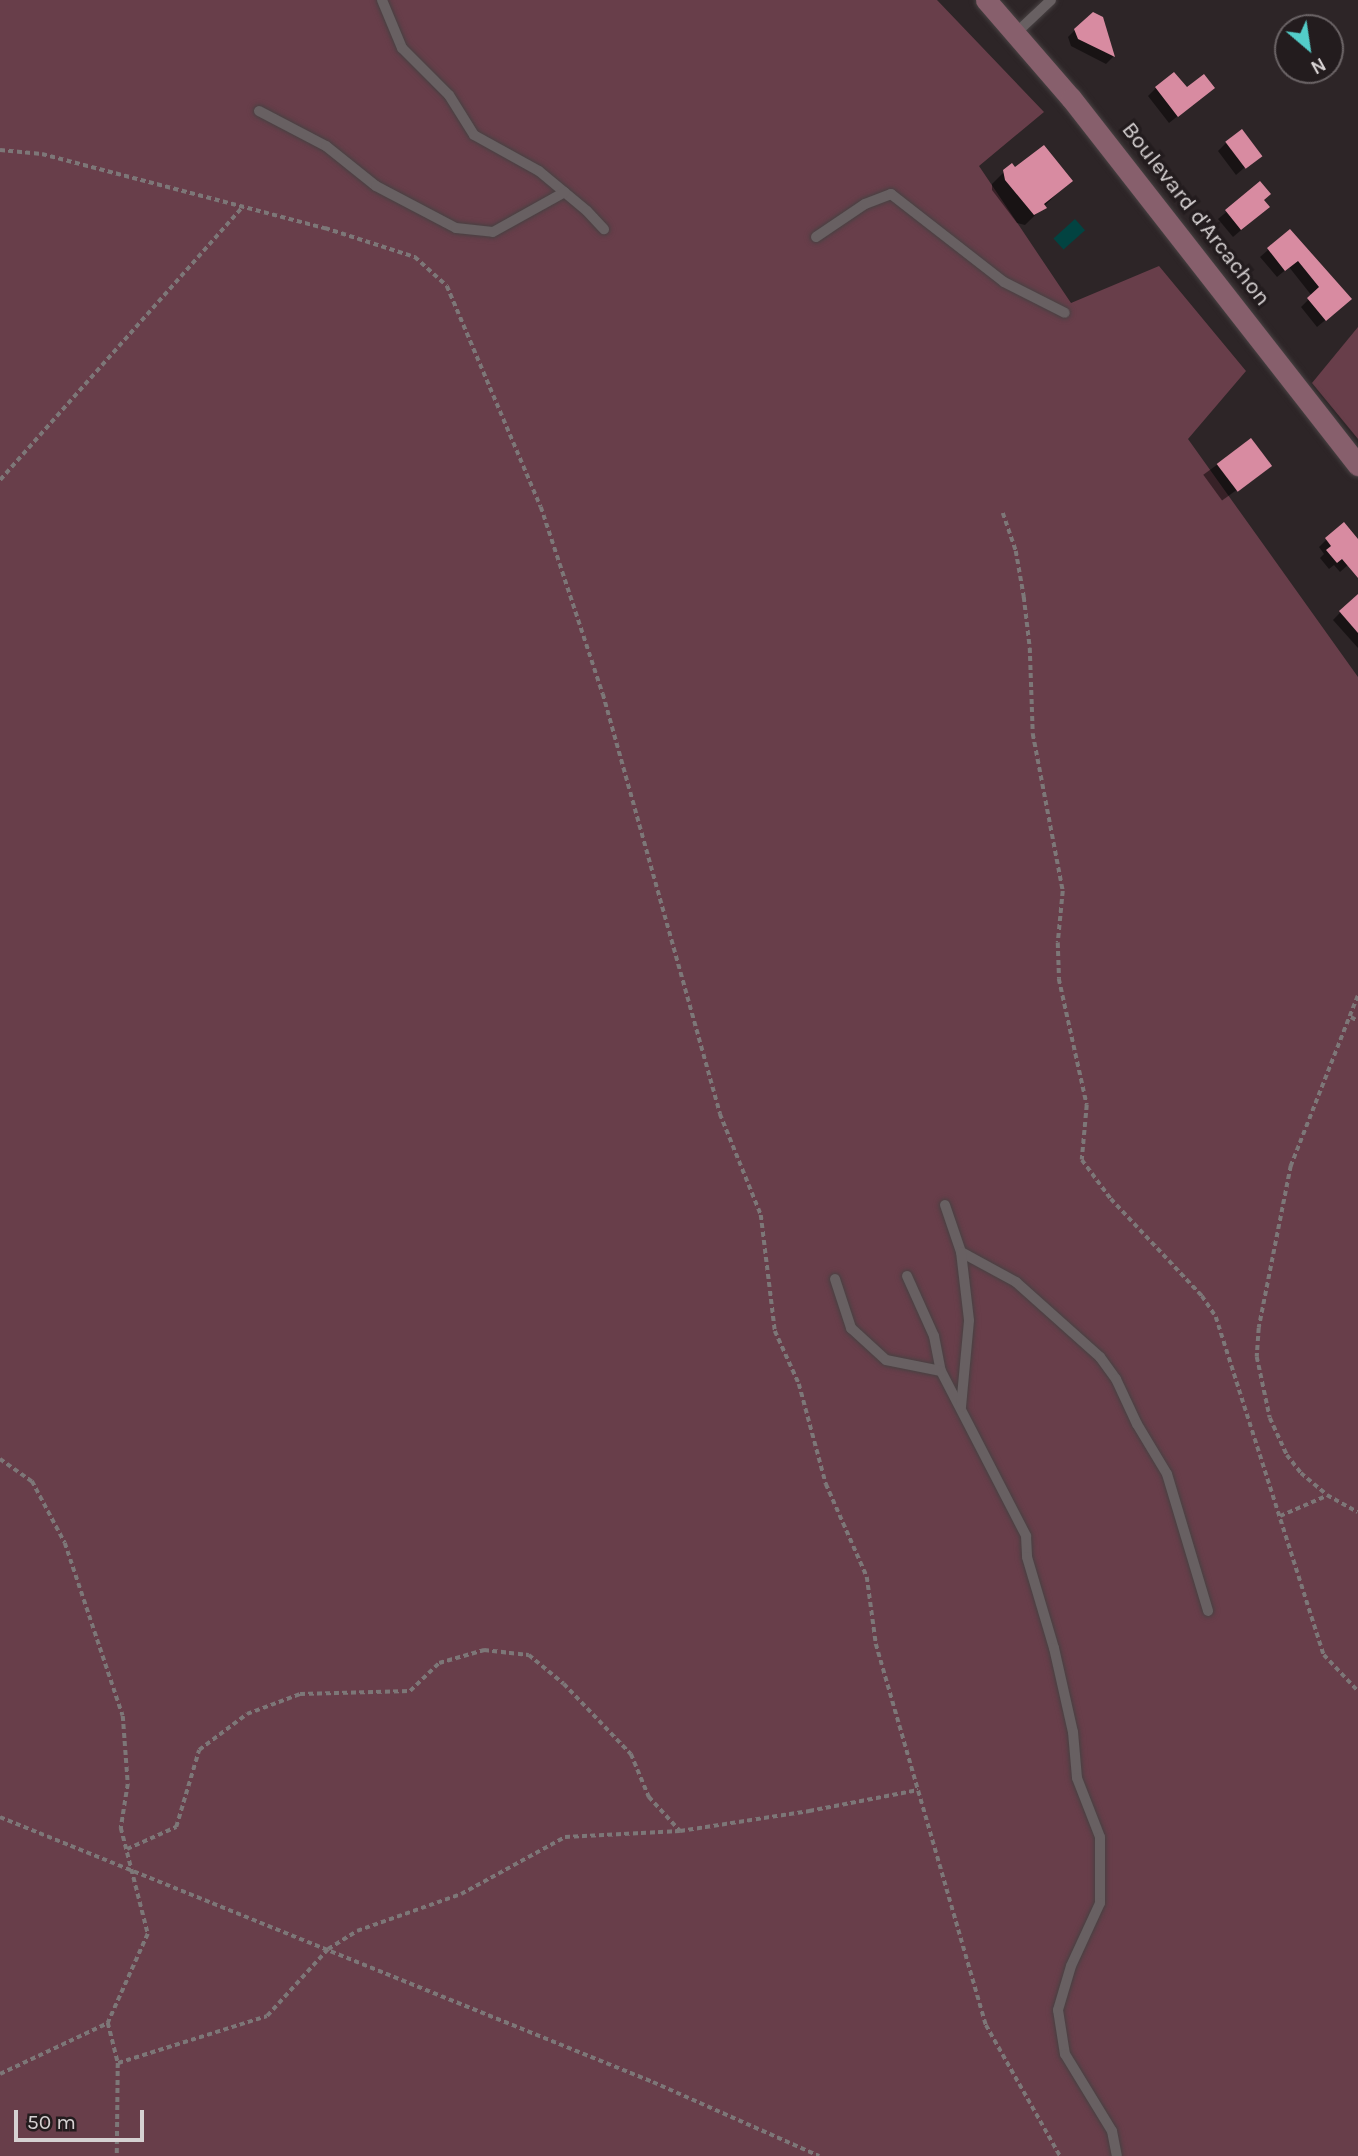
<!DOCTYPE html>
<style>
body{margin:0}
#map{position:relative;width:1358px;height:2156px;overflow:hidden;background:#2d2527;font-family:Karla,sans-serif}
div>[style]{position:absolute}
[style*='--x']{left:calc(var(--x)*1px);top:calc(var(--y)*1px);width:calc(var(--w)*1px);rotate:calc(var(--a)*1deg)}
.green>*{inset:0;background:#683e4a}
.water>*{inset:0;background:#024341;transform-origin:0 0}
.shadow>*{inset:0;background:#0007;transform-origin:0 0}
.building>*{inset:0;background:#d88ba1;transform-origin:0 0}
.path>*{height:3.5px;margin-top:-1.75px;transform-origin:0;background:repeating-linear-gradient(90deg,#7d7778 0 5px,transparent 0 8.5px)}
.roads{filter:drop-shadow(0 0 2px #474142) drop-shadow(0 0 2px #474142)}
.lane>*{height:10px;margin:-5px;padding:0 5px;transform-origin:5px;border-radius:5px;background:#686062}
.secondary>*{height:21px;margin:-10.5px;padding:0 10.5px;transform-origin:10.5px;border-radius:10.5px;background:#875f6c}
span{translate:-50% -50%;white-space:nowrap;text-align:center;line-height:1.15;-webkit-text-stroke:7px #231c1e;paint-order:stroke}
.street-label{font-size:23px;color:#d6d1d2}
.north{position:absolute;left:1274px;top:14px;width:70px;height:70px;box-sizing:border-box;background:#231c1e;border:2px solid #6b6466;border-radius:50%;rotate:151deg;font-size:19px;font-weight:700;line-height:28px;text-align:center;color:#d6d1d2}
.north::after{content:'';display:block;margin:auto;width:24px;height:32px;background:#53cdc9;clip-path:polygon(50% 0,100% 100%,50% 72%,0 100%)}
.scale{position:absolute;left:14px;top:2110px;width:130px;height:32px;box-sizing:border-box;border:4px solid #d6d1d2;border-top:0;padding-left:9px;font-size:21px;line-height:24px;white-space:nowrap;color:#d6d1d2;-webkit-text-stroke:5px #231c1e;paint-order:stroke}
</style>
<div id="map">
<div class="green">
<i style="clip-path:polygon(0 0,937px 0,1044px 112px,979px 166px,1071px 303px,1159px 266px,1246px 371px,1188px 439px,1358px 677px,1358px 2156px,0 2156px)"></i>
<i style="clip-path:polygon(1358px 327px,1358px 439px,1312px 383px)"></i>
</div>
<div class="water">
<i style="left:1075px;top:219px;width:15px;height:29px;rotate:48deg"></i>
</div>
<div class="shadow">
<i style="clip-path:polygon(1102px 19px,1113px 57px,1106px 64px,1071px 46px,1068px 37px,1075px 30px)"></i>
<i style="clip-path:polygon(1156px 88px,1186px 90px,1213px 88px,1169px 123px,1148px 96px)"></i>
<i style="clip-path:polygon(1226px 143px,1259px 155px,1236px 175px,1218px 151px)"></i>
<i style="clip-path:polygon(1004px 172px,1070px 181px,1025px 225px,1017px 223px,992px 190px,992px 184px)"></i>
<i style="clip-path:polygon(1260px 184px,1262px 200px,1260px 214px,1233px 237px,1218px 219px)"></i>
<i style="clip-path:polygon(1290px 231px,1341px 307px,1317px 327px,1301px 307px,1312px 296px,1289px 267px,1277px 277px,1260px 257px)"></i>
<i style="left:1251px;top:440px;width:32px;height:59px;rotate:54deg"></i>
<i style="clip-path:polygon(1326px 540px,1358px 541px,1358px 556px,1340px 572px,1334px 565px,1329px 569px,1320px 558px,1324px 554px,1319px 547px)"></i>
<i style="clip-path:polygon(1358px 594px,1358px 648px,1333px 620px)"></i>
</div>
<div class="building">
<i style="clip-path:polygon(1093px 12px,1103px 17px,1115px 57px,1078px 39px,1074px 29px)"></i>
<i style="clip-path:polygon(1174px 72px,1187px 87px,1204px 74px,1215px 88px,1178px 117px,1155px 87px)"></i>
<i style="left:1242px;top:129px;width:34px;height:21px;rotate:53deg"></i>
<i style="clip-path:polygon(1044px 145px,1073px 181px,1044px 204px,1047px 208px,1034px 215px,1005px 180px,1003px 170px,1012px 163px,1015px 167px)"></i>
<i style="clip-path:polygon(1260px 181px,1271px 194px,1264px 200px,1270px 207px,1241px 230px,1225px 210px)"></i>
<i style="clip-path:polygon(1290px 229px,1352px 299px,1326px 321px,1307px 298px,1319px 287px,1298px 261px,1285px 271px,1267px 248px)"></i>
<i style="left:1251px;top:438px;width:35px;height:43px;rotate:53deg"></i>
<i style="clip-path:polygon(1344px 522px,1358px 539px,1358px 578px,1342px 559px,1337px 563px,1326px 550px,1331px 546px,1325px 538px)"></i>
<i style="clip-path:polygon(1358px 594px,1358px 633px,1339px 611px)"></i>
</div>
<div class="path">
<i style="--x:0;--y:150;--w:42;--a:5.4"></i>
<i style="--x:42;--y:154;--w:293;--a:14.7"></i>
<i style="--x:325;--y:228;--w:95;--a:17.9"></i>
<i style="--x:415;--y:257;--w:43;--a:42.2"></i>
<i style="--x:447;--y:286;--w:240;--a:67"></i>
<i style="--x:541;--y:507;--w:197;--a:71.7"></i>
<i style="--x:603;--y:694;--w:436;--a:74.4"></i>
<i style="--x:720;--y:1114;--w:109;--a:67.9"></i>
<i style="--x:761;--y:1215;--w:117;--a:83.1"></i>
<i style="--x:775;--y:1331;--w:58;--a:65.6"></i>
<i style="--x:799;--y:1384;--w:104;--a:74.9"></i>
<i style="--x:826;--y:1484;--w:102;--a:66.2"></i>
<i style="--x:867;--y:1577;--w:68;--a:82.3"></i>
<i style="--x:876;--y:1644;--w:397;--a:73.9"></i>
<i style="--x:986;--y:2025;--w:150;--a:60.5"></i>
<i style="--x:0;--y:480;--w:366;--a:-48.4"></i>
<i style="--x:1003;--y:513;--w:40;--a:71.1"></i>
<i style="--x:1016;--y:551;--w:47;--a:80.1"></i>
<i style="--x:1024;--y:597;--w:51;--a:83.3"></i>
<i style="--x:1030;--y:648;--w:86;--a:88"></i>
<i style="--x:1033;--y:734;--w:160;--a:79.2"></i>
<i style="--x:1063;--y:891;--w:52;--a:95.5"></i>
<i style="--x:1058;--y:943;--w:36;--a:88"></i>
<i style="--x:1059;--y:979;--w:129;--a:77.5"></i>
<i style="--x:1087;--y:1105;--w:55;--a:95.2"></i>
<i style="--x:1082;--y:1160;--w:49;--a:53.4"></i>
<i style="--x:1111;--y:1199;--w:133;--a:46.8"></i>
<i style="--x:1202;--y:1296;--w:25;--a:56"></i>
<i style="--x:1216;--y:1317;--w:355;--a:72.3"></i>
<i style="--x:1324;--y:1655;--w:50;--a:46.6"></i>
<i style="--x:1358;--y:996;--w:183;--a:111.5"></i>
<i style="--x:1291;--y:1166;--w:165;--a:101.2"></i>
<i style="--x:1259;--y:1328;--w:29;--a:94"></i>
<i style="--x:1257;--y:1357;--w:62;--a:78"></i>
<i style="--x:1270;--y:1418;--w:41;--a:65.3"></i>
<i style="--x:1287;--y:1455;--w:23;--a:52"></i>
<i style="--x:1301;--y:1473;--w:34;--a:40"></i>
<i style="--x:1327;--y:1495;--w:35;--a:29"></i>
<i style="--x:1351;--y:1017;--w:8;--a:30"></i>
<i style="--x:0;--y:1459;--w:39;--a:35"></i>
<i style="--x:32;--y:1481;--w:70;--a:62"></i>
<i style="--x:65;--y:1543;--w:182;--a:71.5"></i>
<i style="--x:123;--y:1716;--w:68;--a:85.8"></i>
<i style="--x:128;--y:1784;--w:45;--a:99"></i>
<i style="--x:121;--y:1828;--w:109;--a:75.7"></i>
<i style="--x:148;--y:1934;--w:98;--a:114.2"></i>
<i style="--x:108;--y:2023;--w:41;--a:76"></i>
<i style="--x:118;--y:2063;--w:93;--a:90.6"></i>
<i style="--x:1280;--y:1516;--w:50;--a:-23.5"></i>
<i style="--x:0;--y:1817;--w:705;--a:22.09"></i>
<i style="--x:653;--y:2082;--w:182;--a:24"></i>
<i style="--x:127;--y:1849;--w:54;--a:-24.2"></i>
<i style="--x:176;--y:1827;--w:80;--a:-73.4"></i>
<i style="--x:199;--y:1750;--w:60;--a:-36.9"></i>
<i style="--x:247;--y:1714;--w:57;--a:-20.7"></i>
<i style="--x:300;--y:1694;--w:110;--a:-1.6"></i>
<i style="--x:410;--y:1691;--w:40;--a:-44"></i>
<i style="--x:439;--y:1663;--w:47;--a:-16.1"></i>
<i style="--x:484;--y:1650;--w:45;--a:6.3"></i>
<i style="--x:529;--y:1655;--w:45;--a:39.6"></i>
<i style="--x:564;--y:1684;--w:97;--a:46.3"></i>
<i style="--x:631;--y:1754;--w:47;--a:67.3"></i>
<i style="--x:649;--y:1797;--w:46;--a:47.6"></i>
<i style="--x:118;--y:2063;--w:156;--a:-17.5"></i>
<i style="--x:267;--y:2016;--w:91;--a:-47.7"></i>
<i style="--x:328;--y:1949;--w:34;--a:-32"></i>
<i style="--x:357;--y:1931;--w:110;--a:-19.6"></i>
<i style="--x:461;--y:1894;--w:119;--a:-28.7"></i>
<i style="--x:565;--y:1837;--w:115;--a:-3"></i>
<i style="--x:680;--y:1831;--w:131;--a:-8.8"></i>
<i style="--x:809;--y:1811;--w:111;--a:-10.9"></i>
<i style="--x:0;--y:2074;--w:119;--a:-25.3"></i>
</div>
<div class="roads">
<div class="lane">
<i style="--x:382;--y:0;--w:52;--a:67.4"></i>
<i style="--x:402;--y:48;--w:66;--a:45"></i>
<i style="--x:449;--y:95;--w:47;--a:58"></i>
<i style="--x:474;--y:135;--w:74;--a:29"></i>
<i style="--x:539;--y:171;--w:62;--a:39.8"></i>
<i style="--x:587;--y:211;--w:25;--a:47"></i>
<i style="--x:1016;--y:33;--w:48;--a:-43.3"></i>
<i style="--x:259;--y:111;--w:76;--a:27.6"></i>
<i style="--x:326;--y:146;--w:64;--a:38.7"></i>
<i style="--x:376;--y:186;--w:90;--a:27.7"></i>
<i style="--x:456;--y:228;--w:37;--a:6"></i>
<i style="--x:493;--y:232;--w:82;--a:-29.1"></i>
<i style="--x:816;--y:237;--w:59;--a:-34"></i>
<i style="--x:865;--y:204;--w:28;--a:-21"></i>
<i style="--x:891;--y:194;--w:143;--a:37.9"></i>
<i style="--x:1004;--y:282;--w:68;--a:26.9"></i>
<i style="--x:945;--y:1205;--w:50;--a:71.2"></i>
<i style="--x:961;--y:1252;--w:63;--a:28.6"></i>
<i style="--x:1016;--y:1282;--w:113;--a:41.8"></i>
<i style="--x:1100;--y:1357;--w:27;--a:54"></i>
<i style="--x:1116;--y:1379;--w:50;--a:65"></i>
<i style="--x:1137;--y:1424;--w:58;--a:59"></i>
<i style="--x:1167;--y:1474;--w:143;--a:73.3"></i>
<i style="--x:907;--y:1276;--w:66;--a:65.8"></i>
<i style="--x:934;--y:1336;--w:36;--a:79"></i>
<i style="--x:941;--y:1371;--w:186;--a:62.7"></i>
<i style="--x:1026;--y:1536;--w:21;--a:87"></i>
<i style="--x:1027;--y:1557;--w:95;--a:73.5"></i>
<i style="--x:1054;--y:1648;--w:86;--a:77.3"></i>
<i style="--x:1073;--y:1732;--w:46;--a:85"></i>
<i style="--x:1077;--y:1778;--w:63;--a:68.7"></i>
<i style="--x:1100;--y:1837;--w:66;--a:90"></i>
<i style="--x:1100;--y:1903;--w:69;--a:114.7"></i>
<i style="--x:1071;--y:1966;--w:46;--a:106.5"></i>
<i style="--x:1058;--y:2010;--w:45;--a:81"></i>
<i style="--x:1065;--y:2054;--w:90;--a:58.6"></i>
<i style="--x:1112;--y:2131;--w:25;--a:79"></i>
<i style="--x:835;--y:1279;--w:52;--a:71.9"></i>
<i style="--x:851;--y:1328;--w:47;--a:42.4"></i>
<i style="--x:886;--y:1360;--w:56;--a:11.3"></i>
<i style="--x:961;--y:1407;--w:87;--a:-84.7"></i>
<i style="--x:969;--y:1320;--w:68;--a:-96.7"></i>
</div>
<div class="secondary">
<i style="--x:986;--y:0;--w:130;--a:49.1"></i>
<i style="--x:1071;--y:98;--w:466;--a:52"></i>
</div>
</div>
<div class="street-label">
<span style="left:1196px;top:214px;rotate:52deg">Boulevard d'Arcachon</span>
</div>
<div class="north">N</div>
<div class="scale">50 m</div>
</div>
